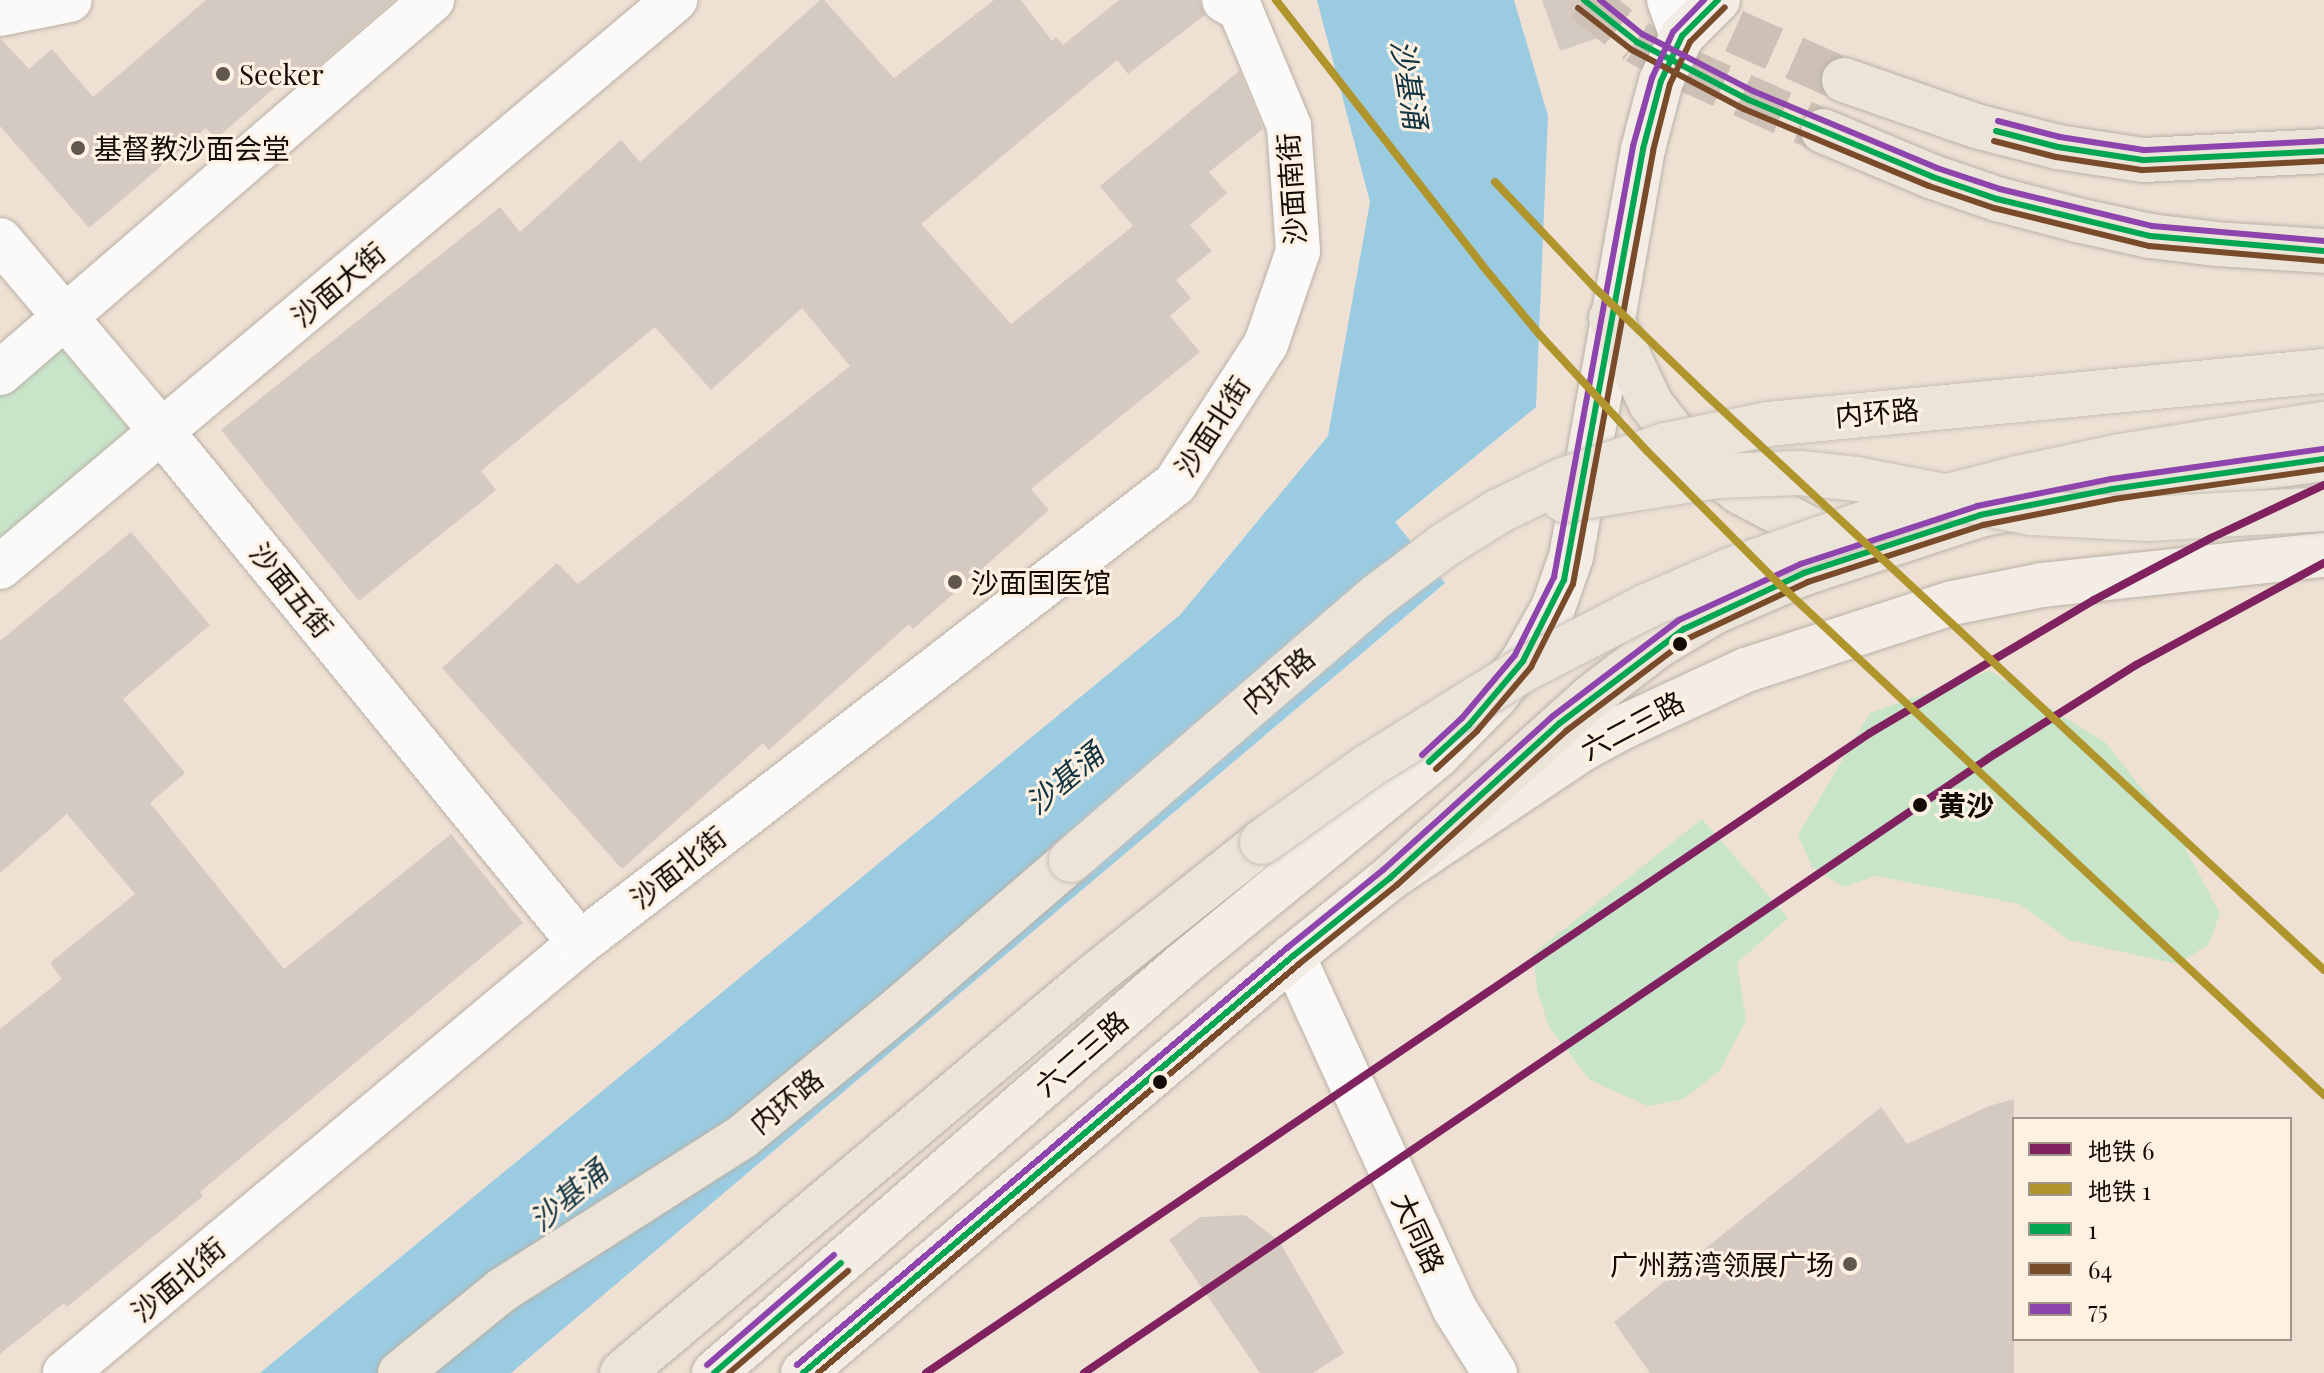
<!DOCTYPE html>
<meta charset="utf-8">
<style>
body{margin:0}
#map{position:relative;width:2324px;height:1373px;overflow:hidden;background:#eee1d4;font-family:"Playfair Display","Noto Sans SC",serif}
div>[style]{position:absolute}
[style*='--x']{left:calc(var(--x)*1px);top:calc(var(--y)*1px);width:calc(var(--w)*1px);rotate:calc(var(--a)*1deg)}
.green>*{inset:0;background:#c8e5ca}
.water>*{inset:0;background:#9bcbe0}
.building>*{inset:0;background:#d5cac1}
.highway-tunnel>*{height:44px;margin-top:-22px;transform-origin:0;background:repeating-linear-gradient(90deg,#cdc1b5 0 44px,transparent 0 66px)}
.roads{filter:drop-shadow(0 0 2px #b9b0a5) drop-shadow(0 0 2px #b9b0a5)}
.street>*{height:44px;margin:-22px;padding:0 22px;transform-origin:22px;border-radius:22px;background:#fcfaf9}
.primary>*{height:44px;margin:-22px;padding:0 22px;transform-origin:22px;border-radius:22px;background:#f3ede6}
.highway>*{height:44px;margin:-22px;padding:0 22px;transform-origin:22px;border-radius:22px;background:#ede4d9}
.bridges{filter:drop-shadow(0 0 2px #c5bfb9) drop-shadow(0 0 2px #c5bfb9)}
.highway-bridge>*{height:44px;margin:-22px;padding:0 22px;transform-origin:22px;border-radius:22px;background:#ede4d9}
.bus-1>*{height:6px;margin:-3px;padding:0 3px;transform-origin:3px;border-radius:3px;background:#00a651}
.bus-2>*{height:6px;margin:-3px;padding:0 3px;transform-origin:3px;border-radius:3px;background:#7a4b2a}
.bus-3>*{height:6px;margin:-3px;padding:0 3px;transform-origin:3px;border-radius:3px;background:#8e44ad}
.metro-1>*{height:8px;margin:-4px;padding:0 4px;transform-origin:4px;border-radius:4px;background:#80225f}
.metro-2>*{height:8px;margin:-4px;padding:0 4px;transform-origin:4px;border-radius:4px;background:#b0952d}
.dots>*{width:22px;height:22px;translate:-50% -50%;box-sizing:border-box;border:4px solid #fef1e2;border-radius:50%}
span{translate:-50% -50%;white-space:nowrap;text-align:center;line-height:1.15;-webkit-text-stroke:6px #fef1e2;paint-order:stroke}
.poi-label{font-size:28px;color:#130c05}
.left{translate:0 -50%;text-align:left}
.right{translate:-100% -50%;text-align:right}
.street-label{font-size:28px;color:#130c05}
.stop-label{font-size:28px;color:#130c05;font-weight:700}
.water-label{font-size:30px;color:#113443;font-style:italic}
.legend{position:absolute;left:2012px;top:1117px;width:280px;height:224px;box-sizing:border-box;background:#fef1e2;border:2px solid #a0958a;margin:0;padding:10px 14px;list-style:none;font-size:24px;color:#130c05}
.legend li{display:flex;align-items:center;gap:16px;height:40px}
.legend b{width:40px;border:2px solid #a0958a}
</style>
<div id="map">
<div class="green">
<i style="clip-path:polygon(59px 344px,139px 441px,0 556px,0 395px)"></i>
<i style="clip-path:polygon(1990px 671px,2106px 743px,2179px 836px,2220px 914px,2208px 945px,2177px 964px,2069px 940px,2020px 904px,1876px 876px,1843px 887px,1812px 867px,1798px 835px,1870px 713px)"></i>
<i style="clip-path:polygon(1702px 819px,1788px 918px,1737px 963px,1746px 1020px,1720px 1070px,1684px 1099px,1648px 1106px,1590px 1080px,1549px 1027px,1537px 989px,1533px 954px)"></i>
</div>
<div class="water">
<i style="clip-path:polygon(1317px 0,1514px 0,1548px 116px,1536px 407px,1395px 522px,1445px 583px,511px 1373px,260px 1373px,1180px 615px,1328px 436px,1370px 202px)"></i>
</div>
<div class="building">
<i style="clip-path:polygon(206px 0,394px 0,296px 85px,288px 76px,216px 139px,206px 128px,89px 228px,0 126px,0 38px,29px 69px,52px 49px,93px 97px)"></i>
<i style="clip-path:polygon(820px 0,824px 0,894px 78px,994px 0,1021px 0,1052px 41px,1056px 37px,1063px 45px,1119px 0,1199px 0,1205px 15px,1128px 74px,1117px 60px,921px 224px,1011px 324px,1133px 226px,1100px 186px,1239px 71px,1263px 129px,1209px 172px,1227px 193px,1190px 225px,1212px 251px,1176px 280px,1191px 298px,1170px 316px,1200px 352px,1031px 489px,1049px 510px,913px 629px,909px 624px,769px 750px,763px 743px,622px 869px,442px 668px,557px 563px,578px 584px,850px 366px,802px 308px,711px 390px,655px 327px,481px 471px,496px 490px,359px 601px,221px 430px,500px 207px,520px 232px,621px 140px,640px 162px)"></i>
<i style="clip-path:polygon(1542px 0,1588px 0,1601px 37px,1560px 51px)"></i>
<i style="clip-path:polygon(131px 532px,210px 625px,123px 699px,185px 773px,150px 803px,284px 969px,451px 834px,523px 923px,200px 1192px,203px 1196px,67px 1307px,64px 1303px,0 1354px,0 1029px,62px 979px,50px 963px,135px 894px,67px 814px,0 873px,0 641px)"></i>
<i style="clip-path:polygon(2014px 1099px,2014px 1373px,1650px 1373px,1614px 1322px,1881px 1107px,1907px 1144px,1989px 1106px)"></i>
<i style="clip-path:polygon(1245px 1215px,1279px 1241px,1344px 1353px,1313px 1373px,1260px 1373px,1169px 1240px,1200px 1217px)"></i>
</div>
<div class="highway-tunnel">
<i style="--x:1584;--y:0;--w:68;--a:38.4"></i>
<i style="--x:1637;--y:42;--w:52;--a:30"></i>
<i style="--x:1682;--y:68;--w:154;--a:24.1"></i>
<i style="--x:1683;--y:0;--w:60;--a:31.3"></i>
<i style="--x:1734;--y:31;--w:120;--a:24"></i>
</div>
<div class="roads">
<div class="street">
<i style="--x:1669;--y:0;--w:38;--a:70"></i>
<i style="--x:0;--y:14;--w:71;--a:-11.3"></i>
<i style="--x:0;--y:240;--w:251;--a:49.8"></i>
<i style="--x:162;--y:432;--w:660;--a:50.72"></i>
<i style="--x:0;--y:373;--w:571;--a:-40.81"></i>
<i style="--x:0;--y:567;--w:882;--a:-40.03"></i>
<i style="--x:1293;--y:956;--w:387;--a:65.4"></i>
<i style="--x:1454;--y:1308;--w:77;--a:57.8"></i>
<i style="--x:65;--y:1373;--w:671;--a:-39.86"></i>
<i style="--x:580;--y:943;--w:751;--a:-37.65"></i>
<i style="--x:1175;--y:484;--w:167;--a:-57"></i>
<i style="--x:1266;--y:344;--w:98;--a:-71"></i>
<i style="--x:1298;--y:251;--w:125;--a:-94.1"></i>
<i style="--x:1289;--y:126;--w:127;--a:-112.7"></i>
<i style="--x:1240;--y:9;--w:18;--a:-151"></i>
</div>
<div class="primary">
<i style="--x:714;--y:1373;--w:621;--a:-41.08"></i>
<i style="--x:1182;--y:965;--w:330;--a:-39.3"></i>
<i style="--x:1437;--y:756;--w:84;--a:-45.5"></i>
<i style="--x:1496;--y:696;--w:44;--a:-52.4"></i>
<i style="--x:1523;--y:661;--w:61;--a:-60.5"></i>
<i style="--x:1553;--y:608;--w:54;--a:-70.6"></i>
<i style="--x:1571;--y:557;--w:414;--a:-80"></i>
<i style="--x:1643;--y:149;--w:70;--a:-75.2"></i>
<i style="--x:1661;--y:81;--w:50;--a:-65"></i>
<i style="--x:1682;--y:36;--w:51;--a:-45"></i>
<i style="--x:803;--y:1373;--w:643;--a:-40.4"></i>
<i style="--x:1293;--y:956;--w:124;--a:-38.8"></i>
<i style="--x:1390;--y:878;--w:230;--a:-33.8"></i>
<i style="--x:1581;--y:750;--w:48;--a:-28.7"></i>
<i style="--x:1623;--y:727;--w:136;--a:-24.9"></i>
<i style="--x:1746;--y:670;--w:217;--a:-18"></i>
<i style="--x:1952;--y:603;--w:92;--a:-11.3"></i>
<i style="--x:2042;--y:585;--w:284;--a:-6.1"></i>
</div>
<div class="highway">
<i style="--x:1844;--y:80;--w:140;--a:19.2"></i>
<i style="--x:1976;--y:126;--w:85;--a:14.4"></i>
<i style="--x:2058;--y:147;--w:86;--a:8.7"></i>
<i style="--x:2143;--y:160;--w:181;--a:-2.8"></i>
<i style="--x:1823;--y:131;--w:119;--a:22.7"></i>
<i style="--x:1933;--y:177;--w:68;--a:19"></i>
<i style="--x:1997;--y:199;--w:83;--a:14.7"></i>
<i style="--x:2077;--y:220;--w:75;--a:12.4"></i>
<i style="--x:2150;--y:236;--w:66;--a:6.9"></i>
<i style="--x:2216;--y:244;--w:108;--a:3.7"></i>
<i style="--x:1611;--y:318;--w:95;--a:65.1"></i>
<i style="--x:1651;--y:404;--w:60;--a:51.8"></i>
<i style="--x:1688;--y:451;--w:66;--a:38.3"></i>
<i style="--x:1740;--y:492;--w:124;--a:27.8"></i>
<i style="--x:1390;--y:878;--w:270;--a:-42"></i>
<i style="--x:1591;--y:697;--w:82;--a:-37.6"></i>
<i style="--x:1656;--y:647;--w:68;--a:-31.1"></i>
<i style="--x:1714;--y:612;--w:98;--a:-23.4"></i>
<i style="--x:1804;--y:573;--w:185;--a:-18.2"></i>
<i style="--x:1980;--y:515;--w:135;--a:-11.1"></i>
<i style="--x:2112;--y:489;--w:214;--a:-8.1"></i>
<i style="--x:400;--y:1373;--w:132;--a:-39.1"></i>
<i style="--x:502;--y:1290;--w:285;--a:-32.5"></i>
<i style="--x:742;--y:1137;--w:207;--a:-39.3"></i>
<i style="--x:902;--y:1006;--w:223;--a:-40.8"></i>
<i style="--x:622;--y:1373;--w:618;--a:-40.08"></i>
<i style="--x:1095;--y:975;--w:213;--a:-38.5"></i>
</div>
</div>
<div class="bridges">
<div class="highway-bridge">
<i style="--x:1564;--y:500;--w:155;--a:-8.9"></i>
<i style="--x:1717;--y:476;--w:83;--a:-2.1"></i>
<i style="--x:1800;--y:473;--w:56;--a:6.1"></i>
<i style="--x:1856;--y:479;--w:180;--a:10.9"></i>
<i style="--x:2033;--y:513;--w:114;--a:3"></i>
<i style="--x:2147;--y:519;--w:177;--a:-3.2"></i>
<i style="--x:1262;--y:842;--w:129;--a:-35.5"></i>
<i style="--x:1367;--y:767;--w:181;--a:-31.9"></i>
<i style="--x:1521;--y:671;--w:142;--a:-27.3"></i>
<i style="--x:1647;--y:606;--w:90;--a:-23.4"></i>
<i style="--x:1730;--y:570;--w:207;--a:-19.2"></i>
<i style="--x:1925;--y:502;--w:96;--a:-14.5"></i>
<i style="--x:2018;--y:478;--w:105;--a:-12.1"></i>
<i style="--x:2121;--y:456;--w:206;--a:-9"></i>
<i style="--x:1071;--y:860;--w:404;--a:-40.8"></i>
<i style="--x:1377;--y:596;--w:83;--a:-37.1"></i>
<i style="--x:1443;--y:546;--w:66;--a:-32"></i>
<i style="--x:1499;--y:511;--w:71;--a:-25.8"></i>
<i style="--x:1563;--y:480;--w:109;--a:-18.8"></i>
<i style="--x:1666;--y:445;--w:104;--a:-11.6"></i>
<i style="--x:1768;--y:424;--w:559;--a:-5.45"></i>
</div>
</div>
<div class="bus-1">
<i style="--x:1584;--y:0;--w:68;--a:38.4"></i>
<i style="--x:1637;--y:42;--w:126;--a:27.4"></i>
<i style="--x:1749;--y:100;--w:199;--a:22.7"></i>
<i style="--x:1933;--y:177;--w:68;--a:19"></i>
<i style="--x:1997;--y:199;--w:157;--a:13.6"></i>
<i style="--x:2150;--y:236;--w:175;--a:4.9"></i>
<i style="--x:1996;--y:131;--w:64;--a:14.5"></i>
<i style="--x:2058;--y:147;--w:86;--a:8.7"></i>
<i style="--x:2143;--y:160;--w:181;--a:-2.8"></i>
<i style="--x:1429;--y:762;--w:54;--a:-42.8"></i>
<i style="--x:1469;--y:725;--w:84;--a:-49.8"></i>
<i style="--x:1523;--y:661;--w:91;--a:-63.2"></i>
<i style="--x:1564;--y:580;--w:438;--a:-79.6"></i>
<i style="--x:1643;--y:149;--w:70;--a:-75.2"></i>
<i style="--x:1661;--y:81;--w:50;--a:-65"></i>
<i style="--x:1682;--y:36;--w:51;--a:-45"></i>
<i style="--x:714;--y:1373;--w:168;--a:-40.9"></i>
<i style="--x:803;--y:1373;--w:643;--a:-40.4"></i>
<i style="--x:1293;--y:956;--w:124;--a:-38.8"></i>
<i style="--x:1390;--y:878;--w:230;--a:-42.4"></i>
<i style="--x:1560;--y:723;--w:156;--a:-37.2"></i>
<i style="--x:1684;--y:629;--w:132;--a:-25"></i>
<i style="--x:1804;--y:573;--w:185;--a:-18.2"></i>
<i style="--x:1980;--y:515;--w:135;--a:-11.1"></i>
<i style="--x:2112;--y:489;--w:214;--a:-8.1"></i>
</div>
<div class="bus-2">
<i style="--x:1578;--y:8;--w:68;--a:37.9"></i>
<i style="--x:1632;--y:50;--w:127;--a:27.8"></i>
<i style="--x:1744;--y:109;--w:200;--a:22.6"></i>
<i style="--x:1929;--y:186;--w:69;--a:18.7"></i>
<i style="--x:1994;--y:208;--w:160;--a:13.8"></i>
<i style="--x:2149;--y:246;--w:176;--a:4.9"></i>
<i style="--x:1994;--y:141;--w:64;--a:14.5"></i>
<i style="--x:2056;--y:157;--w:87;--a:8.6"></i>
<i style="--x:2142;--y:170;--w:182;--a:-2.8"></i>
<i style="--x:1436;--y:769;--w:56;--a:-42.8"></i>
<i style="--x:1477;--y:731;--w:84;--a:-49.8"></i>
<i style="--x:1531;--y:667;--w:93;--a:-63.2"></i>
<i style="--x:1573;--y:584;--w:440;--a:-79.5"></i>
<i style="--x:1653;--y:151;--w:69;--a:-75.8"></i>
<i style="--x:1670;--y:84;--w:47;--a:-64.5"></i>
<i style="--x:1690;--y:42;--w:49;--a:-45"></i>
<i style="--x:729;--y:1373;--w:157;--a:-40.6"></i>
<i style="--x:818;--y:1373;--w:631;--a:-40.37"></i>
<i style="--x:1299;--y:964;--w:126;--a:-38.9"></i>
<i style="--x:1397;--y:885;--w:229;--a:-42.3"></i>
<i style="--x:1566;--y:731;--w:154;--a:-37.1"></i>
<i style="--x:1689;--y:638;--w:132;--a:-25.2"></i>
<i style="--x:1808;--y:582;--w:184;--a:-18"></i>
<i style="--x:1983;--y:525;--w:134;--a:-11.2"></i>
<i style="--x:2114;--y:499;--w:212;--a:-8.1"></i>
</div>
<div class="bus-3">
<i style="--x:1600;--y:0;--w:54;--a:39"></i>
<i style="--x:1642;--y:34;--w:125;--a:27.2"></i>
<i style="--x:1753;--y:91;--w:199;--a:22.7"></i>
<i style="--x:1937;--y:168;--w:66;--a:18.4"></i>
<i style="--x:2000;--y:189;--w:156;--a:13.7"></i>
<i style="--x:2152;--y:226;--w:173;--a:5"></i>
<i style="--x:1998;--y:121;--w:64;--a:14.5"></i>
<i style="--x:2060;--y:137;--w:85;--a:8.8"></i>
<i style="--x:2144;--y:150;--w:180;--a:-2.9"></i>
<i style="--x:1422;--y:755;--w:54;--a:-42.8"></i>
<i style="--x:1462;--y:718;--w:82;--a:-49.9"></i>
<i style="--x:1515;--y:655;--w:87;--a:-63.4"></i>
<i style="--x:1554;--y:577;--w:438;--a:-79.6"></i>
<i style="--x:1633;--y:146;--w:71;--a:-74.4"></i>
<i style="--x:1652;--y:78;--w:51;--a:-65.5"></i>
<i style="--x:1673;--y:32;--w:45;--a:-45.9"></i>
<i style="--x:707;--y:1365;--w:168;--a:-40.9"></i>
<i style="--x:797;--y:1365;--w:643;--a:-40.4"></i>
<i style="--x:1287;--y:948;--w:124;--a:-39.1"></i>
<i style="--x:1383;--y:870;--w:229;--a:-42.2"></i>
<i style="--x:1553;--y:716;--w:158;--a:-37.3"></i>
<i style="--x:1679;--y:620;--w:134;--a:-24.7"></i>
<i style="--x:1801;--y:564;--w:185;--a:-18.2"></i>
<i style="--x:1977;--y:506;--w:137;--a:-11.4"></i>
<i style="--x:2111;--y:479;--w:214;--a:-8.1"></i>
</div>
<div class="metro-1">
<i style="--x:926;--y:1373;--w:1140;--a:-34.14"></i>
<i style="--x:1870;--y:733;--w:261;--a:-30.7"></i>
<i style="--x:2094;--y:600;--w:132;--a:-27.9"></i>
<i style="--x:2211;--y:538;--w:125;--a:-25.1"></i>
<i style="--x:1084;--y:1373;--w:1101;--a:-34.2"></i>
<i style="--x:1995;--y:754;--w:167;--a:-32.3"></i>
<i style="--x:2136;--y:665;--w:214;--a:-28.5"></i>
</div>
<div class="metro-2">
<i style="--x:1276;--y:0;--w:336;--a:52.1"></i>
<i style="--x:1482;--y:265;--w:89;--a:50.4"></i>
<i style="--x:1539;--y:334;--w:159;--a:47.3"></i>
<i style="--x:1647;--y:451;--w:186;--a:45.2"></i>
<i style="--x:1778;--y:583;--w:749;--a:43.16"></i>
<i style="--x:1495;--y:182;--w:143;--a:46.7"></i>
<i style="--x:1593;--y:286;--w:154;--a:43.9"></i>
<i style="--x:1704;--y:393;--w:847;--a:42.94"></i>
</div>
<div class="dots">
<i style="left:223px;top:74px;background:#60574d"></i>
<i style="left:78px;top:148px;background:#60574d"></i>
<i style="left:955px;top:582px;background:#60574d"></i>
<i style="left:1680px;top:644px;background:#130c05"></i>
<i style="left:1920px;top:805px;background:#130c05"></i>
<i style="left:1160px;top:1082px;background:#130c05"></i>
<i style="left:1850px;top:1264px;background:#60574d"></i>
</div>
<div class="poi-label">
<span class="left" style="left:239px;top:74px">Seeker</span>
<span class="left" style="left:94px;top:148px">基督教沙面会堂</span>
<span class="left" style="left:971px;top:582px">沙面国医馆</span>
<span class="right" style="left:1834px;top:1264px">广州荔湾领展广场</span>
</div>
<div class="street-label">
<span style="left:1291px;top:189px;rotate:-94deg">沙面南街</span>
<span style="left:338px;top:284px;rotate:-40deg">沙面大街</span>
<span style="left:1877px;top:412px;rotate:-5deg">内环路</span>
<span style="left:1212px;top:426px;rotate:-57deg">沙面北街</span>
<span style="left:292px;top:590px;rotate:51deg">沙面五街</span>
<span style="left:1278px;top:680px;rotate:-40deg">内环路</span>
<span style="left:1632px;top:725px;rotate:-28deg">六二三路</span>
<span style="left:678px;top:867px;rotate:-38deg">沙面北街</span>
<span style="left:1081px;top:1053px;rotate:-41deg">六二三路</span>
<span style="left:786px;top:1101px;rotate:-39deg">内环路</span>
<span style="left:1419px;top:1233px;rotate:65deg">大同路</span>
<span style="left:178px;top:1279px;rotate:-40deg">沙面北街</span>
</div>
<div class="stop-label">
<span class="left" style="left:1938px;top:805px">黄沙</span>
</div>
<div class="water-label">
<span style="left:1410px;top:84px;rotate:81deg">沙基涌</span>
<span style="left:1064px;top:778px;rotate:-40deg">沙基涌</span>
<span style="left:568px;top:1195px;rotate:-40deg">沙基涌</span>
</div>
<ul class="legend">
<li><b style="height:10px;background:#80225f"></b>地铁 6</li>
<li><b style="height:10px;background:#b0952d"></b>地铁 1</li>
<li><b style="height:10px;background:#00a651"></b>1</li>
<li><b style="height:10px;background:#7a4b2a"></b>64</li>
<li><b style="height:10px;background:#8e44ad"></b>75</li>
</ul>
</div>
